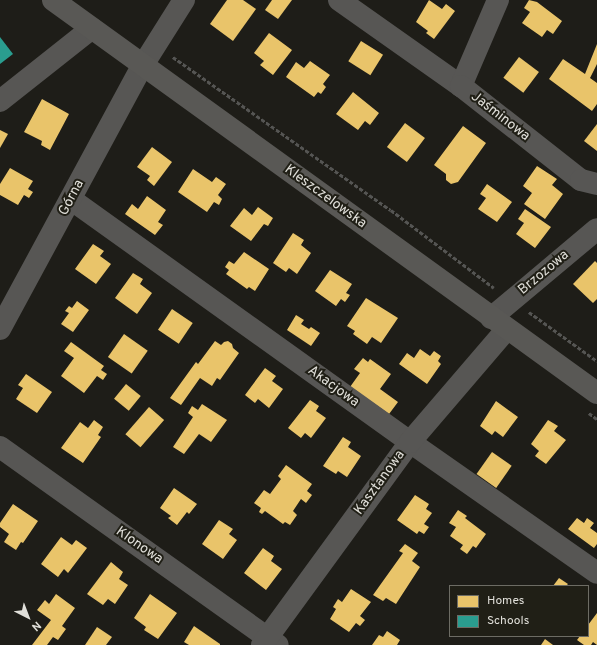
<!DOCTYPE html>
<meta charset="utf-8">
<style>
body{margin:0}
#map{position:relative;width:597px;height:645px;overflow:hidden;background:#1e1d18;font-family:Overpass,sans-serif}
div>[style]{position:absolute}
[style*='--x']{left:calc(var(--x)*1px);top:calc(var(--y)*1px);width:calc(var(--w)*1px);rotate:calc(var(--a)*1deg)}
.homes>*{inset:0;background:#e9c46a;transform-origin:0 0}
.schools>*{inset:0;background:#2a9d8f}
.path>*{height:2.5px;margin-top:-1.25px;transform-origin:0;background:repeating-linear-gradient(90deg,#555553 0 4px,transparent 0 6px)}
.minor>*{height:22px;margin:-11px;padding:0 11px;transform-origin:11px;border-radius:11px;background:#575654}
.secondary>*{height:22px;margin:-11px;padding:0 11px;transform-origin:11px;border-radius:11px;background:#595855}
span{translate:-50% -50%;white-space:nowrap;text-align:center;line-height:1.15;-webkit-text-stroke:4px #201f16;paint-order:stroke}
.street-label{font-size:14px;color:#e0dfd9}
.legend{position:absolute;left:449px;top:585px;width:140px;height:52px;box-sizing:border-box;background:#201f16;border:1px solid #6d6c64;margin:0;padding:5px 7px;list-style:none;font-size:12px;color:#e0dfd9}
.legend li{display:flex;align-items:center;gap:8px;height:20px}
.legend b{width:20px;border:1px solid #6d6c64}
.north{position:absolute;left:8px;top:597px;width:40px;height:40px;-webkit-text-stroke:3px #201f16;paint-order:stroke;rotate:138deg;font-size:11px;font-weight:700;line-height:16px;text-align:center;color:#e0dfd9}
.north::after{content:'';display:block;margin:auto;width:14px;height:18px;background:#e0dfd9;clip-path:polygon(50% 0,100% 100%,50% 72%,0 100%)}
</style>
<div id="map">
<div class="homes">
<i style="clip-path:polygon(227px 0,243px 0,256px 9px,233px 41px,210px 24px)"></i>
<i style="clip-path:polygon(272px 0,292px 0,278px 19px,265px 10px)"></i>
<i style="clip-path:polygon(429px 0,442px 9px,446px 4px,455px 11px,434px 39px,426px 33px,428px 31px,416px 22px)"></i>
<i style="clip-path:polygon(529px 0,537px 2px,562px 21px,553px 34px,547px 30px,542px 37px,522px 23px,530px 12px,524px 8px)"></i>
<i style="clip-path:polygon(269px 33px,292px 50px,273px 75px,260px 65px,264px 61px,254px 53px)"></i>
<i style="left:361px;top:41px;width:26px;height:24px;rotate:32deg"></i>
<i style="clip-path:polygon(597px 44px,597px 64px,590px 78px,597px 83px,597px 104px,592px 111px,549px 79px,563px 59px,585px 74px)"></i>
<i style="left:519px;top:57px;width:25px;height:26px;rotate:37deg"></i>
<i style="clip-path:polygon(310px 61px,330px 75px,323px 84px,326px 87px,321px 94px,318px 92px,314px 97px,286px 77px,296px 62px,304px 68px)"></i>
<i style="clip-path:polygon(353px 92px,379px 113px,370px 125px,365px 121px,358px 130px,336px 114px)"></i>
<i style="clip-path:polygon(42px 99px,69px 114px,50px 150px,41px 145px,42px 141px,24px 132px)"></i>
<i style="left:405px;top:123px;width:25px;height:30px;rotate:37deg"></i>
<i style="clip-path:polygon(597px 124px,597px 151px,584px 141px)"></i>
<i style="clip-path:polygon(463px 126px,486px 143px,458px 182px,451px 184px,446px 180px,446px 174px,434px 165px)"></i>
<i style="clip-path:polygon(0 130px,8px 134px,0 148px)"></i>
<i style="clip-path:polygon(152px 147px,172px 162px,154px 186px,147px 180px,150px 176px,137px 167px)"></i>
<i style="clip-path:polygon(537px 166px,557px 179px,552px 185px,563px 194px,545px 219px,524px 204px,532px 193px,523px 186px)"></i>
<i style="clip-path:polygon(10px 168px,33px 181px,28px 189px,33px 192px,29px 198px,24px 195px,18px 205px,0 195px,0 184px)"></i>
<i style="clip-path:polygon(193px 169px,212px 182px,216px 177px,226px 184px,218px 195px,222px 199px,219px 205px,214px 202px,207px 212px,178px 192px)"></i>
<i style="clip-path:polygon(487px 184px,512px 202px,497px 222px,478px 209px,486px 198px,480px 194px)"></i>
<i style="clip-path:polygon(147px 196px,166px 210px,158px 222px,163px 225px,155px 235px,125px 214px,132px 204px,138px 209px)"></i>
<i style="clip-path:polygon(258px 207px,273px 218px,268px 226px,264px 224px,251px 241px,230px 226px,244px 208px,252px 215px)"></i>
<i style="clip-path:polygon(525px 209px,551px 227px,535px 248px,516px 234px,524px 223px,518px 219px)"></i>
<i style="clip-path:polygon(293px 233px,304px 240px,301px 245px,311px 253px,297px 274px,289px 268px,286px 272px,273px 263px)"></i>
<i style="clip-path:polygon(93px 244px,104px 251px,100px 256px,111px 264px,96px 284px,75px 269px)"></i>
<i style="clip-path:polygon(244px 252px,269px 269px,255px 291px,249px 287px,247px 289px,226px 274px,229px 270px,225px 267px,229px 261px,234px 264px)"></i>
<i style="clip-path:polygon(595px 261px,597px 263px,597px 299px,593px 303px,573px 284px)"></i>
<i style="clip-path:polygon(330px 270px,352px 284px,346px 293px,350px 295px,345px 302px,341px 299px,336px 306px,315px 291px)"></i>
<i style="clip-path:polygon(133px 273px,143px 279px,140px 284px,152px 293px,137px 314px,115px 298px)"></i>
<i style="clip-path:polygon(366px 298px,398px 318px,381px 343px,372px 337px,367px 344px,353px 334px,355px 331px,347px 326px)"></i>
<i style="clip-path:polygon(77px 301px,89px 310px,73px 332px,61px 324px,69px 313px,65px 311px,69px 306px,72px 308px)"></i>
<i style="left:172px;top:309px;width:25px;height:25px;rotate:34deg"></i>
<i style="clip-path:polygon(296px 315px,304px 320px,301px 324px,309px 329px,311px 327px,320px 333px,311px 346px,287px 330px)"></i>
<i style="left:124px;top:334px;width:29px;height:28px;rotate:35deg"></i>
<i style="clip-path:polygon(215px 341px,221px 345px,224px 342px,228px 341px,232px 344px,233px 348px,239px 353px,220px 380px,217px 378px,212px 386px,200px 378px,181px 405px,170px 398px,196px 362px,198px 364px)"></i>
<i style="clip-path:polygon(71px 342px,104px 366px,101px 370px,107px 374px,103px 380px,97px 376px,84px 393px,61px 376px,74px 358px,64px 351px)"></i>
<i style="clip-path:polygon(420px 349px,430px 356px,434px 351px,441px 356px,438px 361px,441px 364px,427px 384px,399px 364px,407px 353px,414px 358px)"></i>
<i style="clip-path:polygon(363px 358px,368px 362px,370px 359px,391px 374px,380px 389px,398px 402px,389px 414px,350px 387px,360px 373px,354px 369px)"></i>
<i style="clip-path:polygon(265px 368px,276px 376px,272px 381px,283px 389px,269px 408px,258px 399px,255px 403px,245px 395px)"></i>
<i style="clip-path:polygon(26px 374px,52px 392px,37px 413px,16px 399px,23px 388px,18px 385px)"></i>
<i style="left:126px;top:384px;width:19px;height:19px;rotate:39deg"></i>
<i style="clip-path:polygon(310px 400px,319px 406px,316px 411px,326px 418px,311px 438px,305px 433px,301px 438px,288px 428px)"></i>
<i style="clip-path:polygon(496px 401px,518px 417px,503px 437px,495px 431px,492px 435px,480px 426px)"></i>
<i style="clip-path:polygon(202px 404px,227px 420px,211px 442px,199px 434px,184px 454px,173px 447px,193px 417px,188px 413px,192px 406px,198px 410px)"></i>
<i style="left:149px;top:407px;width:20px;height:36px;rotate:41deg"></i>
<i style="clip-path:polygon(94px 420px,103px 427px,98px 435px,101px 437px,83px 463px,61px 448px,80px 422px,88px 428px)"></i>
<i style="clip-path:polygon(548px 420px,558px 426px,554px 431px,566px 440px,546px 464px,535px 456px,539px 451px,531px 444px)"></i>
<i style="clip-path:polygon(343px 437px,351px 442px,348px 447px,361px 456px,347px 477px,338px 471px,336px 474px,323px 466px)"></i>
<i style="left:492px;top:452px;width:24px;height:27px;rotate:35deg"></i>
<i style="clip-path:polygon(286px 465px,312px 484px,307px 491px,312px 495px,306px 503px,301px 499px,293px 511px,297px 515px,290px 525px,285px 522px,283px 524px,265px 511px,262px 514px,259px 512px,261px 508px,254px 503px,264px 490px,270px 494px,281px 479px,278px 476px)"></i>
<i style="clip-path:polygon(174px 488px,197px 504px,189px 514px,187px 512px,177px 525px,168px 518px,171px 516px,160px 508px)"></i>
<i style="clip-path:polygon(415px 495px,429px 504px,426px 509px,432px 513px,424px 524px,429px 527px,424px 534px,419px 531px,417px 534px,397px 520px)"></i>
<i style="clip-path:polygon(13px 504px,38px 521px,23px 543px,21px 542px,16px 550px,4px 542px,9px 534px,0 527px,0 523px)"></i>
<i style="clip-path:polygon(458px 510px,467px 516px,465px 518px,486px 534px,476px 548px,473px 546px,467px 554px,460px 549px,463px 545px,450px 536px,456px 527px,449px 523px)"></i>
<i style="clip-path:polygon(577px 518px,584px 523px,587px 518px,594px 523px,590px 528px,597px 533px,597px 544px,594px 548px,568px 529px)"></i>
<i style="clip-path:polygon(219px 520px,233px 529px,229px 534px,237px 540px,223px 559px,202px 544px)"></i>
<i style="clip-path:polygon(61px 537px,72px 545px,76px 540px,87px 548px,68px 573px,64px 569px,58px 577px,41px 564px)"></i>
<i style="clip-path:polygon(405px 544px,418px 553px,412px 561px,420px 567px,396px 604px,386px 598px,383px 601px,373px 595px,403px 553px,399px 551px)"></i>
<i style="clip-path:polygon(263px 548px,274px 556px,271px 561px,282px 569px,266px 590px,244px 573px)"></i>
<i style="clip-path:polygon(111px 562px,123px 572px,119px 579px,128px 585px,115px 604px,108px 599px,103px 605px,87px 594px)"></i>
<i style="clip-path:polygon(559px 578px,568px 584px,566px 586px,553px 586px)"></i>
<i style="clip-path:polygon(351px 589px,371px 602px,360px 616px,365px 620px,360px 626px,356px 623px,349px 632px,330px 619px,336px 609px,333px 607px,338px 599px,342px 602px)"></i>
<i style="clip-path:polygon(56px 594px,75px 608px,62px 626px,66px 629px,58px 640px,53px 637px,47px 645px,32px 645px,51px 620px,37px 610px,45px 600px,49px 604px)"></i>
<i style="clip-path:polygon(150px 594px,177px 613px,158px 639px,144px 630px,146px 627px,134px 618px)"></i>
<i style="clip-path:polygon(597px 613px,597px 645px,593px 642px,591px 645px,584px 645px,577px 640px,580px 636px,588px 636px,588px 625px)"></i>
<i style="clip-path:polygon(194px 626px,220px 644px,220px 645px,189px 645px,184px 642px)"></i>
<i style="clip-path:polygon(97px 627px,112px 637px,106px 645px,85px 645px)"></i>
<i style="clip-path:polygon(387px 631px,400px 640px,397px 645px,372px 645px,379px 635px,383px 637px)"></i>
<i style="clip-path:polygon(545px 639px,553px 645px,541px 645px)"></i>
</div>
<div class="schools">
<i style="clip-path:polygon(0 37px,13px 54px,0 64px)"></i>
</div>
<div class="path">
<i style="--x:173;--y:57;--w:266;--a:35.1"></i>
<i style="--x:391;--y:210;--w:129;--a:37.1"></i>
<i style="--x:529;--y:312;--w:84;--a:35.8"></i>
<i style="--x:589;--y:413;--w:10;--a:37"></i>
</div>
<div class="minor">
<i style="--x:339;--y:0;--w:149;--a:35.2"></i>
<i style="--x:498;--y:0;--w:94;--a:113.3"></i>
<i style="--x:461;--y:86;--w:152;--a:38.1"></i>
<i style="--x:581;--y:180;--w:16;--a:14"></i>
<i style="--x:0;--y:101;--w:117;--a:-38.4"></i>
<i style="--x:72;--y:200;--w:416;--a:35.6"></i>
<i style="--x:410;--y:442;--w:228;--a:35"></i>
<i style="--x:491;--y:318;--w:138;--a:-40"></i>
<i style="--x:0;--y:329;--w:300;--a:-61.6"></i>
<i style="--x:143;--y:65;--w:77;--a:-57.8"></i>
<i style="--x:0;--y:447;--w:341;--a:35.5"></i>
<i style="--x:262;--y:645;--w:251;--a:-53.9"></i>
<i style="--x:410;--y:442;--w:149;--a:-49.4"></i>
</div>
<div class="secondary">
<i style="--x:53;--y:0;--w:671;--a:35.85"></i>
</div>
<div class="street-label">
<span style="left:500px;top:117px;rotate:38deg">Jaśminowa</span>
<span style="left:325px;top:197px;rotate:36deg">Kleszczelowska</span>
<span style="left:72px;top:198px;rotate:-62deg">Górna</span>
<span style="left:544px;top:273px;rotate:-40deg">Brzozowa</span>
<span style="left:333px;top:387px;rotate:36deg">Akacjowa</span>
<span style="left:380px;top:483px;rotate:-54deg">Kasztanowa</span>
<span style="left:139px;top:546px;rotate:35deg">Klonowa</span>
</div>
<ul class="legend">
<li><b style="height:11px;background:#e9c46a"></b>Homes</li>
<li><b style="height:11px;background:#2a9d8f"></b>Schools</li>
</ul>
<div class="north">N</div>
</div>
